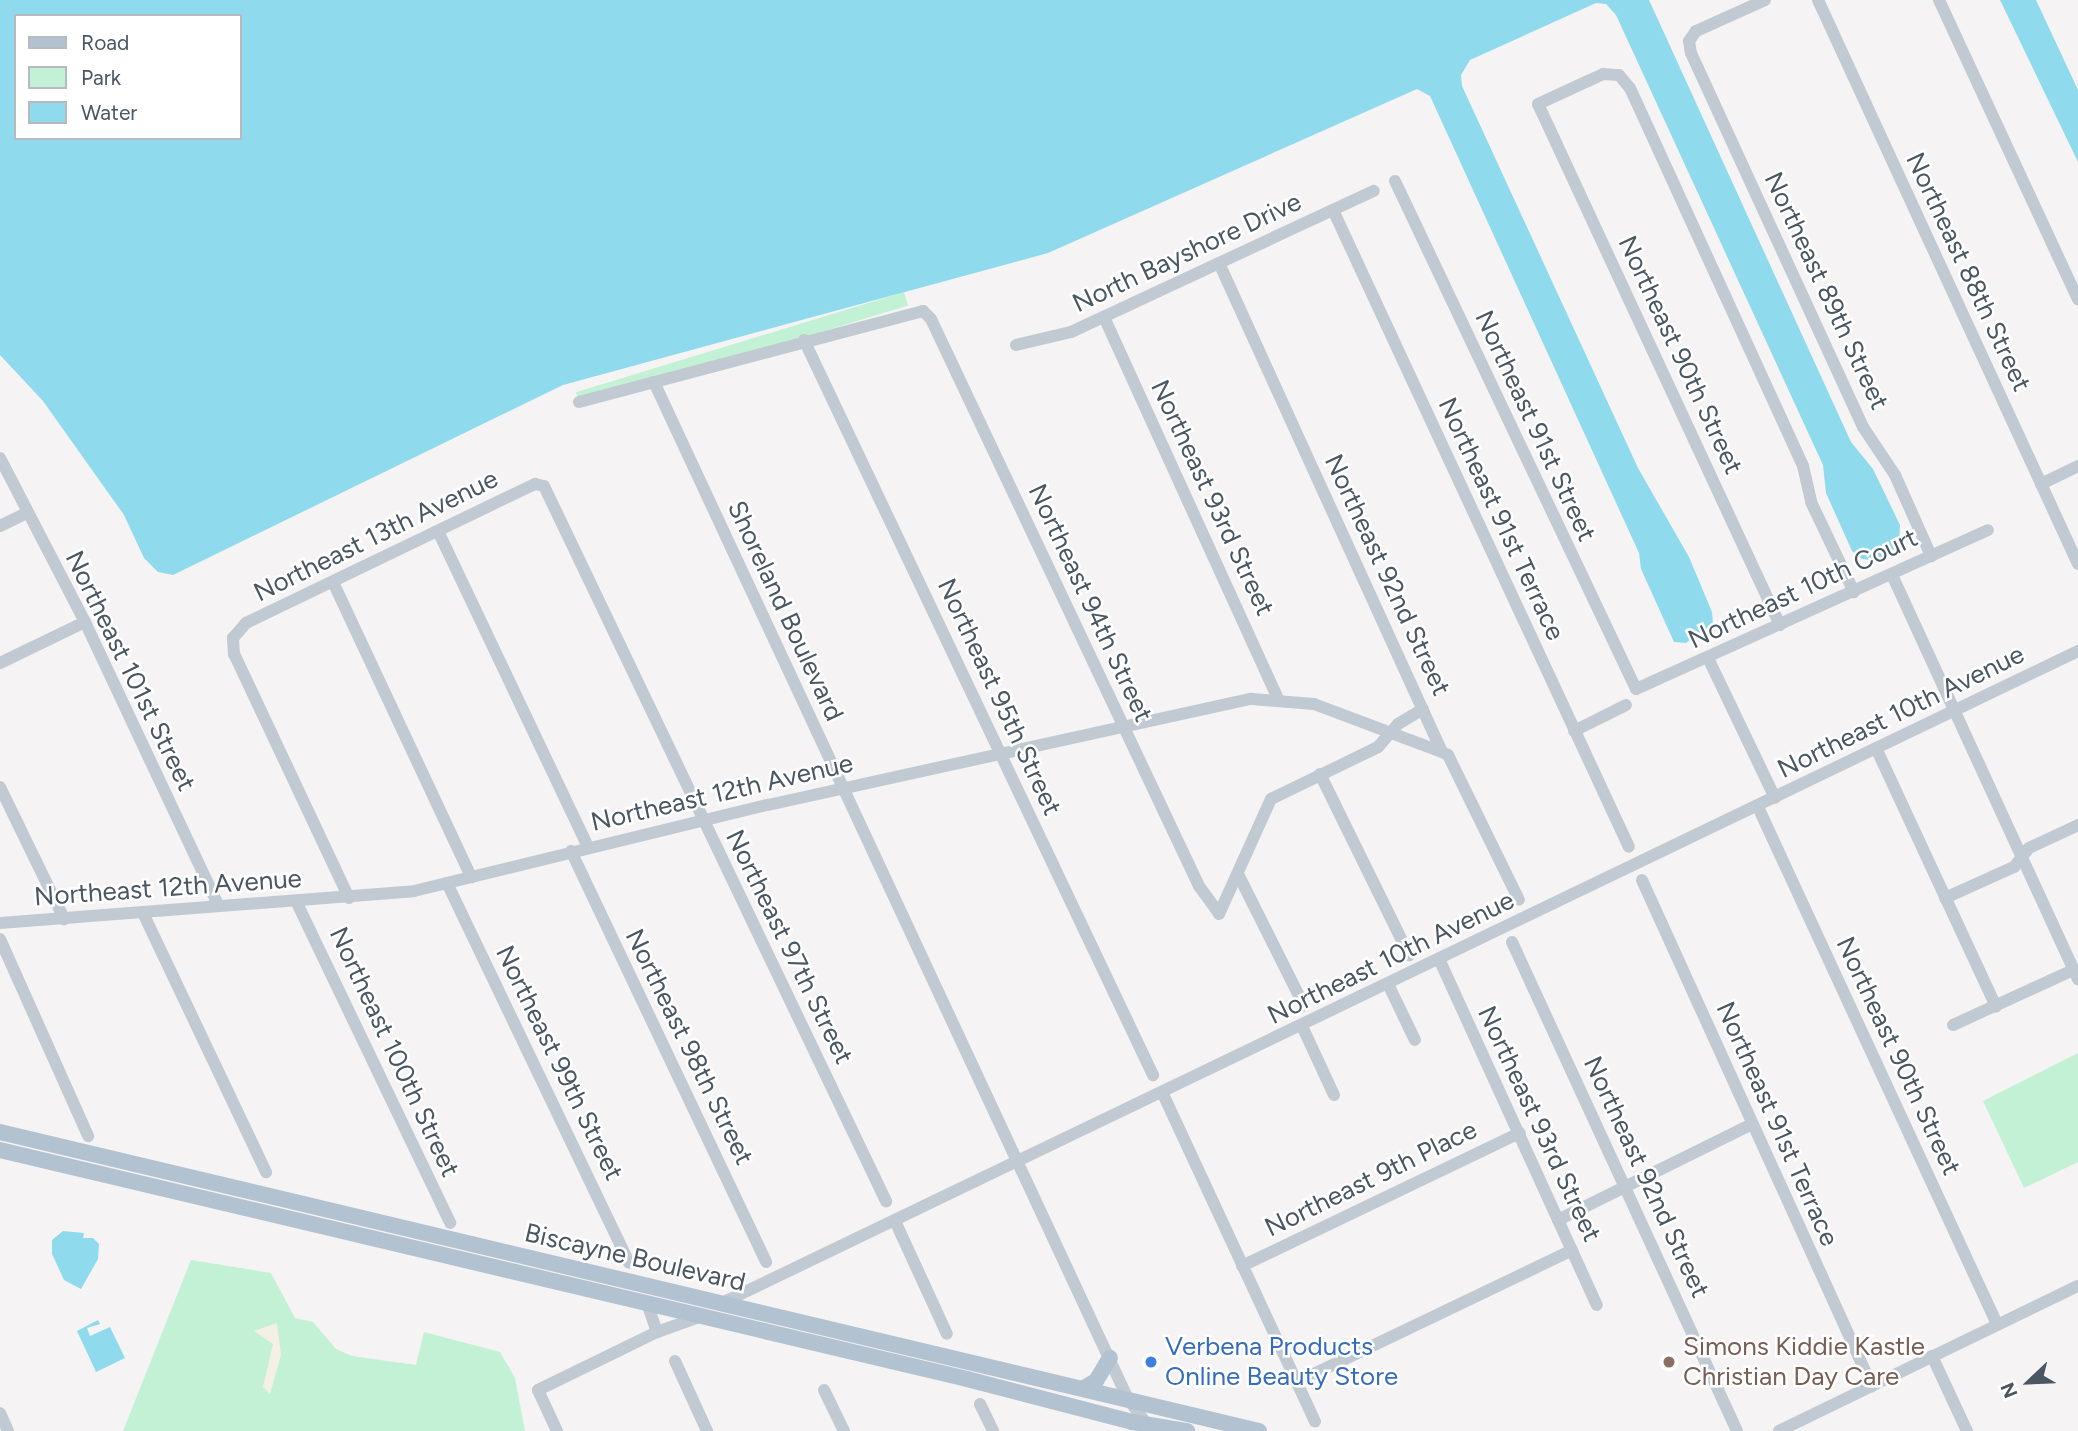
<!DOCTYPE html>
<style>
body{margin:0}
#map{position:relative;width:2078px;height:1431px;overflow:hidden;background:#f5f3f3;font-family:Figtree,sans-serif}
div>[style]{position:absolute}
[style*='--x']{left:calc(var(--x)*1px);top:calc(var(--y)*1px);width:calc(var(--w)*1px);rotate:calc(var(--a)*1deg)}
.green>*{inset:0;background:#c3f1d5;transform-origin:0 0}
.sand>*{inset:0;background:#f5f0e5}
.water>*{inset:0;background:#90daee}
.minor>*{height:12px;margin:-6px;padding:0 6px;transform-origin:6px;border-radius:6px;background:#c1cad2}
.major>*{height:16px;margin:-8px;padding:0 8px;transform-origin:8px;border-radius:8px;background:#b3c2d1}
.dots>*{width:19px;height:19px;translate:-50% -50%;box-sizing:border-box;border:4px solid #fff;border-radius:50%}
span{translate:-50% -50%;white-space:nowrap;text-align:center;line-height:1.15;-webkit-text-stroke:5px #fff;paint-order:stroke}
.street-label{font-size:26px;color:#4a5661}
.shop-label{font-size:26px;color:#366cbe}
.left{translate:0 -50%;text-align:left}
.education-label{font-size:26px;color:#785e54}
.legend{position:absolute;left:14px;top:14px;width:228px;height:126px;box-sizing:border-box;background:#fff;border:2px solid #b7bbc0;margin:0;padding:9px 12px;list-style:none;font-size:21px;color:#4a5661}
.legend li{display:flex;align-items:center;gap:14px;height:35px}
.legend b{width:35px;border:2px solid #b7bbc0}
.north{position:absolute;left:1994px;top:1347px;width:70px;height:70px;-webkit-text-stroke:5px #fff;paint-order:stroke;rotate:247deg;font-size:19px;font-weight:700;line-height:28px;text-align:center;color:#4a5661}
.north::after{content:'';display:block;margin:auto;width:24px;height:32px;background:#4a5661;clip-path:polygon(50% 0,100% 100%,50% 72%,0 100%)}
</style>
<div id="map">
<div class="green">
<i style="left:904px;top:292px;width:14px;height:343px;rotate:73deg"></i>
<i style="clip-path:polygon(2078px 1053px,2078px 1162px,2024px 1188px,1983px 1101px)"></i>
<i style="clip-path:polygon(191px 1260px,271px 1273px,295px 1318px,313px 1322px,336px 1349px,352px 1356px,416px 1365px,424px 1332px,500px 1352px,515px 1378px,525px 1431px,123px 1431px)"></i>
</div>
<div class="sand">
<i style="clip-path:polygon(277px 1323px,281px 1355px,270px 1394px,263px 1387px,273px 1344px,254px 1331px)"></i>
</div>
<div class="water">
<i style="clip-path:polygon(evenodd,0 0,1649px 0,1851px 442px,1873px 469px,1900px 525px,1899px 544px,1881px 561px,1862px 559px,1852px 551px,1826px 493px,1823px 465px,1616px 15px,1606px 4px,1596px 3px,1470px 60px,1461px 75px,1462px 86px,1638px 468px,1689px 557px,1712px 612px,1713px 624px,1686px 643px,1674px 642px,1641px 569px,1639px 553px,1430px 96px,1417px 89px,1048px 253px,563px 385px,173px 575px,158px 572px,144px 558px,124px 515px,43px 401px,0 355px,0 0,16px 16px,240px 16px,240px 138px,16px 138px,16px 16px)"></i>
<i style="clip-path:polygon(2000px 0,2036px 0,2078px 90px,2078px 162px)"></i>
<i style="clip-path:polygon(63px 1231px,84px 1233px,83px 1238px,93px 1238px,99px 1244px,98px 1259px,81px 1289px,64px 1280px,52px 1254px,52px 1240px)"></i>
<i style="clip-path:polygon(98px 1320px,100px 1324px,87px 1328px,90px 1336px,110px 1327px,125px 1358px,96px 1372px,77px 1331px)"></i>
</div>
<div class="minor">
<i style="--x:1765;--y:0;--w:76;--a:155.8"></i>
<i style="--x:1696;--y:31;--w:12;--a:125"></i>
<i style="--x:1689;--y:41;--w:12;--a:81"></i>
<i style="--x:1691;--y:53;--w:412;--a:65.3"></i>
<i style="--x:1863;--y:427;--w:58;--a:56.3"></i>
<i style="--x:1895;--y:475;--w:89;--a:66"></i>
<i style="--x:1818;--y:0;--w:621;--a:65.25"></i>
<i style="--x:1939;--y:0;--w:330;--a:65.1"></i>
<i style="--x:1395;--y:181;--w:562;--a:64.62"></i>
<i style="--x:1636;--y:689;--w:386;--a:-24.3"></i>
<i style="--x:1333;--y:210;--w:702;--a:65.08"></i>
<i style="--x:1219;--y:263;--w:537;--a:65.49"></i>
<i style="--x:1442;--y:752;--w:7;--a:27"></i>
<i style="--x:1448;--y:755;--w:161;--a:63.9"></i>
<i style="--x:1104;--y:317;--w:419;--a:65.5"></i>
<i style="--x:804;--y:340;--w:814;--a:64.6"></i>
<i style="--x:1016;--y:345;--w:57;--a:-13.3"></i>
<i style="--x:1071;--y:332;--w:334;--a:-25"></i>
<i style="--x:654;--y:382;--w:1122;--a:65.01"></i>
<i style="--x:1128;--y:1399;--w:36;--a:53"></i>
<i style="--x:579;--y:402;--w:356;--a:-14.8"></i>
<i style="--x:923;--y:311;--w:11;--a:45"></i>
<i style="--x:931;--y:319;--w:627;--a:64.7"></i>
<i style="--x:1199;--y:886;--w:34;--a:54"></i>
<i style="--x:1219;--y:914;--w:126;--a:-65.7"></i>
<i style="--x:1271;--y:799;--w:119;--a:-25.9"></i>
<i style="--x:1378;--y:747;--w:30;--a:-49"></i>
<i style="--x:1398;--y:724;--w:29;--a:-31"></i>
<i style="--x:0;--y:458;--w:185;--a:62.6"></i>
<i style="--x:85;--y:622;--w:313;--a:64.8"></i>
<i style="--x:2041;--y:484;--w:41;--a:-25.9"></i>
<i style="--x:0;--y:526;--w:30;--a:-26"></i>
<i style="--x:438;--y:531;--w:350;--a:64.6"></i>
<i style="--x:1893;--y:577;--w:443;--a:65.3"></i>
<i style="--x:333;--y:582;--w:326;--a:64.9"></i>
<i style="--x:1780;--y:625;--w:574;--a:-114.91"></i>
<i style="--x:1538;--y:104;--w:55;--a:-24.7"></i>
<i style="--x:1588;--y:81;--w:17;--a:-25"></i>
<i style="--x:1603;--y:74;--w:16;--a:4"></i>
<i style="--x:1619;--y:75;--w:17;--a:50"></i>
<i style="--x:1630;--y:88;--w:416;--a:65.4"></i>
<i style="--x:1803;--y:466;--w:37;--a:77"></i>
<i style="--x:1811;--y:502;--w:100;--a:64.5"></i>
<i style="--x:1708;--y:658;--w:155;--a:64.4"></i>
<i style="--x:0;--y:663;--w:94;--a:-25.8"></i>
<i style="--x:1574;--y:731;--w:58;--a:-26.6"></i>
<i style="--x:1876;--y:748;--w:285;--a:65.1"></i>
<i style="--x:1320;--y:774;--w:202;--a:63.8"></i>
<i style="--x:0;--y:787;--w:147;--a:64.1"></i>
<i style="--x:1758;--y:807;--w:570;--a:65.19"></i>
<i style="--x:571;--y:851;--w:455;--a:64.6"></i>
<i style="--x:1239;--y:876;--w:145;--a:63.4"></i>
<i style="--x:1642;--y:880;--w:556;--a:65.56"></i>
<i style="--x:447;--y:883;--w:421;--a:64.4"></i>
<i style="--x:349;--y:898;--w:270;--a:-115.2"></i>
<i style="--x:234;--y:654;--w:16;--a:-94"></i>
<i style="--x:233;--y:638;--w:20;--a:-49"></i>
<i style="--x:246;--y:623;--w:321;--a:-25.7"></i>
<i style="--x:535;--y:484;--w:9;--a:13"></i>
<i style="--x:544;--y:486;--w:793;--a:64.44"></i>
<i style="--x:1945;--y:898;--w:76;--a:-24.2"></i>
<i style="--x:2014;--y:867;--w:24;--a:-52"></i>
<i style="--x:2029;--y:848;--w:54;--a:-25.1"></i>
<i style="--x:296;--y:901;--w:357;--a:64.4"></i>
<i style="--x:143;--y:913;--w:287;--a:64.6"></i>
<i style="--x:0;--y:923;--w:415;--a:-4.4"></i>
<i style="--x:414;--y:891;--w:364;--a:-13.7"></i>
<i style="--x:768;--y:805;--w:495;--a:-12.4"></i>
<i style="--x:1252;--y:699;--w:62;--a:4.6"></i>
<i style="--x:1314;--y:704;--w:137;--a:20.6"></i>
<i style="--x:0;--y:939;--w:216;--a:65.9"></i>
<i style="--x:1512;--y:942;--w:538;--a:65.29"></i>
<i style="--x:1440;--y:961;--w:378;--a:65.5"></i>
<i style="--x:1388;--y:984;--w:62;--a:64.3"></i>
<i style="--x:1953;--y:1025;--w:132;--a:-24.6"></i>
<i style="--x:1302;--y:1026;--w:76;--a:65.1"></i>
<i style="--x:1163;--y:1094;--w:361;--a:65.1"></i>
<i style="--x:1558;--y:1220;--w:214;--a:-26.3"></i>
<i style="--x:895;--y:1221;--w:124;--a:65.3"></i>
<i style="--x:1242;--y:1266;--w:308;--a:-25.6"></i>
<i style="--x:647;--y:1303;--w:31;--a:71"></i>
<i style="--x:722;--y:1303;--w:1505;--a:-25.68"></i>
<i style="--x:1932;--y:1356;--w:83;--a:65"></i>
<i style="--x:675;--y:1361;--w:77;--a:65.4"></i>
<i style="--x:1297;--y:1382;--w:305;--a:-25.6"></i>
<i style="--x:824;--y:1390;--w:46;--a:64"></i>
<i style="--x:980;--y:1404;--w:30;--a:64"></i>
<i style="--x:0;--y:1413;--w:20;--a:66"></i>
<i style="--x:557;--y:1431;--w:45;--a:-114.9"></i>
<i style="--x:538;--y:1390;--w:132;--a:-26"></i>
<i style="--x:657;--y:1332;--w:48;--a:-19.6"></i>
<i style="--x:1779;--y:1431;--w:332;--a:-25.9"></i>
</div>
<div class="major">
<i style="--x:0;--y:1132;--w:1294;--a:13.36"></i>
<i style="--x:0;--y:1150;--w:994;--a:13.32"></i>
<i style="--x:967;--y:1379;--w:171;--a:14.6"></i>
<i style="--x:1132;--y:1422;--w:56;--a:9.3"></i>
<i style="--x:1084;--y:1388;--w:14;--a:-30"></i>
<i style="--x:1096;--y:1381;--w:27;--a:-59"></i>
</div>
<div class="dots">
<i style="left:1151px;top:1362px;background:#3f7fe0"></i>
<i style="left:1669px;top:1362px;background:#8d6e63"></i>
</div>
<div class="street-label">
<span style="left:1187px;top:253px;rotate:-25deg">North Bayshore Drive</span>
<span style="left:1968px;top:272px;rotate:65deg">Northeast 88th Street</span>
<span style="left:1826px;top:291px;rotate:65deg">Northeast 89th Street</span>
<span style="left:1680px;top:355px;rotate:65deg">Northeast 90th Street</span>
<span style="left:1535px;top:426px;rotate:65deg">Northeast 91st Street</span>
<span style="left:1212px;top:498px;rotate:65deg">Northeast 93rd Street</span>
<span style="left:1501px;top:519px;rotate:65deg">Northeast 91st Terrace</span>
<span style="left:376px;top:536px;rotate:-26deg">Northeast 13th Avenue</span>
<span style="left:1387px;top:575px;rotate:65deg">Northeast 92nd Street</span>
<span style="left:1803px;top:589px;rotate:-25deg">Northeast 10th Court</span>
<span style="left:1090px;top:603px;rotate:65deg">Northeast 94th Street</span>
<span style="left:785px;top:611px;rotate:65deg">Shoreland Boulevard</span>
<span style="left:130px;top:671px;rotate:64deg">Northeast 101st Street</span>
<span style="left:999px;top:697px;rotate:65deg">Northeast 95th Street</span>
<span style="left:1901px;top:712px;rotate:-26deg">Northeast 10th Avenue</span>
<span style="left:722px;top:793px;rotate:-13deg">Northeast 12th Avenue</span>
<span style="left:168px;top:888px;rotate:-4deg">Northeast 12th Avenue</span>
<span style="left:789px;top:947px;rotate:64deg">Northeast 97th Street</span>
<span style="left:1391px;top:958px;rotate:-26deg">Northeast 10th Avenue</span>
<span style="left:689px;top:1047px;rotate:64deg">Northeast 98th Street</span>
<span style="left:394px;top:1052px;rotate:65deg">Northeast 100th Street</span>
<span style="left:1898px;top:1056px;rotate:65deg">Northeast 90th Street</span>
<span style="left:559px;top:1063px;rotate:64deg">Northeast 99th Street</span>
<span style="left:1539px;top:1124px;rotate:65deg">Northeast 93rd Street</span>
<span style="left:1777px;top:1124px;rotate:66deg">Northeast 91st Terrace</span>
<span style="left:1646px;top:1177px;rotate:65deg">Northeast 92nd Street</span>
<span style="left:1371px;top:1179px;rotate:-26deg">Northeast 9th Place</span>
<span style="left:635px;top:1258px;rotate:13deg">Biscayne Boulevard</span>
</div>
<div class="shop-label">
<span class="left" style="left:1165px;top:1362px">Verbena Products<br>Online Beauty Store</span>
</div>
<div class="education-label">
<span class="left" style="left:1683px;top:1362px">Simons Kiddie Kastle<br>Christian Day Care</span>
</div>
<ul class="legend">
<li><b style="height:9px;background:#b3c2d1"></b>Road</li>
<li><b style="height:19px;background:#c3f1d5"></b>Park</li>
<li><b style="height:19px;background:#90daee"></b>Water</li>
</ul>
<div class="north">N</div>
</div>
